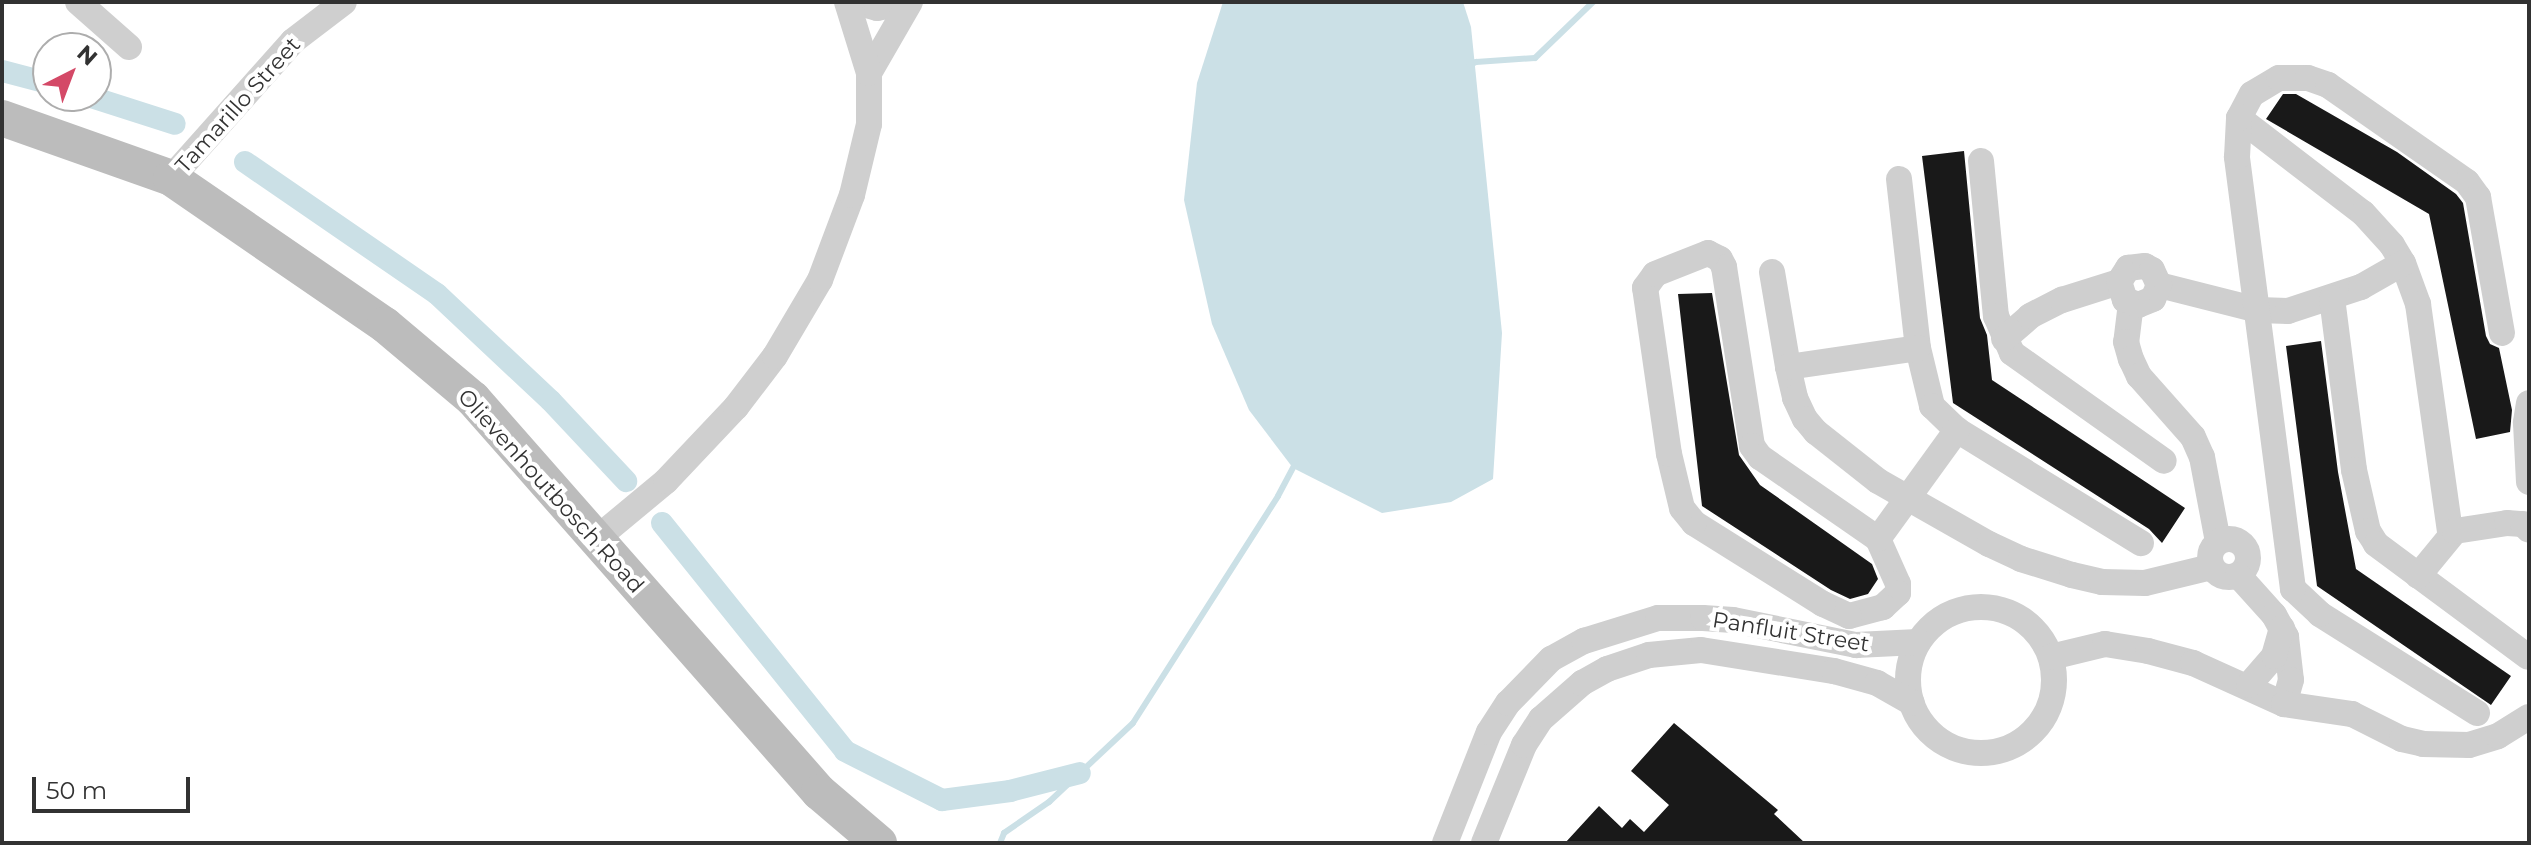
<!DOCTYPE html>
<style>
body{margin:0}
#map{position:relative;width:2531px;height:845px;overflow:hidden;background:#fff;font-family:Montserrat,sans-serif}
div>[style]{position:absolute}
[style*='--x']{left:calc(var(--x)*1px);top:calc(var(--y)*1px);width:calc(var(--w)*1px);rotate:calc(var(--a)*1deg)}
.water>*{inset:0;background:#cbe0e6}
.stream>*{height:6px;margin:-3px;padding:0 3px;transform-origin:3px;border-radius:3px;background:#cbe0e6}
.canal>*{height:22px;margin:-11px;padding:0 11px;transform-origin:11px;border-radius:11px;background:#cbe0e6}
.building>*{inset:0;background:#191919}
.minor>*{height:26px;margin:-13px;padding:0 13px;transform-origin:13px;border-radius:13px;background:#cfcfcf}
.minor>.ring{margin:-13px;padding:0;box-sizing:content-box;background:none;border:26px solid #cfcfcf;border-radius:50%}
.secondary>*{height:36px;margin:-18px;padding:0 18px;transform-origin:18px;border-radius:18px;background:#bcbcbc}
span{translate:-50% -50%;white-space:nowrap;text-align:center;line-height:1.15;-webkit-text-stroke:8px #fff;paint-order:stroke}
.street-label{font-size:22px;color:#323232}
.frame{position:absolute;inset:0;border:4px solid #323232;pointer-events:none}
.north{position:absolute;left:32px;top:32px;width:80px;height:80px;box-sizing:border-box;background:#fff;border:2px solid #adadad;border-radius:50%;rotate:42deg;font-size:22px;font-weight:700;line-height:32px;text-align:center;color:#323232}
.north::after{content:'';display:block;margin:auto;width:28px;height:36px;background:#d44967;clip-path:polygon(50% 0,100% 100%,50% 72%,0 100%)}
.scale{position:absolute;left:32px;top:777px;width:158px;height:36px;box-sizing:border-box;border:4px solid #323232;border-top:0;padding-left:10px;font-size:24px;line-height:28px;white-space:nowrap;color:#323232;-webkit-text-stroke:6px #fff;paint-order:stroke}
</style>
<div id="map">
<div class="water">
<i style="clip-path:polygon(1223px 2px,1463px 2px,1471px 27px,1502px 333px,1493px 479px,1451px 502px,1382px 513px,1293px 468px,1249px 410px,1212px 324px,1184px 200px,1197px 83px)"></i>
</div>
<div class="stream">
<i style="--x:1470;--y:65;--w:7;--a:-27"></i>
<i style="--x:1476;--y:62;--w:59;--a:-3.9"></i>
<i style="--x:1535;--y:58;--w:81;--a:-44"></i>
<i style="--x:1000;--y:843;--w:11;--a:-68"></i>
<i style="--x:1004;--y:833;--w:55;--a:-34.6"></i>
<i style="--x:1049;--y:802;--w:115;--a:-43.2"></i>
<i style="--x:1133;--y:723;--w:269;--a:-57.4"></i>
<i style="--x:1278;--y:496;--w:38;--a:-62"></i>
</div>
<div class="canal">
<i style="--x:2;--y:71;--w:48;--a:14.6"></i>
<i style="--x:88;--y:96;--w:91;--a:17.8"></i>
<i style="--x:245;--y:162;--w:233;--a:34.5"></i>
<i style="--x:437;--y:294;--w:156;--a:43.2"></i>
<i style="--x:551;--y:401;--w:110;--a:46.8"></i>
<i style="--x:662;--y:523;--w:292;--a:51.2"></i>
<i style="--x:845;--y:751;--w:109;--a:26.8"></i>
<i style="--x:942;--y:800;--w:69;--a:-7.5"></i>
<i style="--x:1010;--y:791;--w:72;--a:-14.4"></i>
</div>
<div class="building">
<i style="clip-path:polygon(2283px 94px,2296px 94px,2397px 152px,2456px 194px,2463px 203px,2486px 336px,2490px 344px,2499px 348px,2512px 410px,2510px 432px,2476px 439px,2429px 214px,2266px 119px)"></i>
<i style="clip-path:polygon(1964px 151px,1980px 318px,1987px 335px,1992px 380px,2185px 508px,2162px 543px,2149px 529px,1953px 403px,1922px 156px)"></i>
<i style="clip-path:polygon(1712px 293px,1739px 455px,1760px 485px,1872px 564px,1878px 579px,1868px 594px,1850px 599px,1831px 590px,1702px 506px,1678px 294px)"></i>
<i style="clip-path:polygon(2321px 341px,2338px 472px,2356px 569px,2511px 676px,2491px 705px,2317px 586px,2286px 346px)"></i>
<i style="clip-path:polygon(1674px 723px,1778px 810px,1774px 814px,1805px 843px,1565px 843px,1599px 806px,1622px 828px,1630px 819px,1644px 832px,1669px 805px,1631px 771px)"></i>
</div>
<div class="minor">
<i style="--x:78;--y:2;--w:68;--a:41.4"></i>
<i style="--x:855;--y:2;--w:23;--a:15"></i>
<i style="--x:877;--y:8;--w:31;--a:-11"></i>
<i style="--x:869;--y:73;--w:82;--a:-60"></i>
<i style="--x:2239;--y:118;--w:156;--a:37.5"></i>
<i style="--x:2363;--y:213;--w:43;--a:47.8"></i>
<i style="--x:2392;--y:245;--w:21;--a:59"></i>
<i style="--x:2403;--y:263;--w:44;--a:69.9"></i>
<i style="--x:2418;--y:304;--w:231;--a:82"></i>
<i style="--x:1981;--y:161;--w:156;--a:84.5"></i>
<i style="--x:1996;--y:316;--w:40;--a:66.6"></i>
<i style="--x:2012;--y:353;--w:186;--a:35.4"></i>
<i style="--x:171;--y:178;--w:183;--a:-48.3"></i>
<i style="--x:293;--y:41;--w:64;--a:-37.4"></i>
<i style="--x:1899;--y:179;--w:170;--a:83.6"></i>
<i style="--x:1918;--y:348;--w:60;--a:76.4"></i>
<i style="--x:1932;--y:406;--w:35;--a:44"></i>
<i style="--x:1957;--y:430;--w:216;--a:31.6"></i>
<i style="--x:1708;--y:253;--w:13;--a:27"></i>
<i style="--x:1720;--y:259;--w:9;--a:63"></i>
<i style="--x:1724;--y:267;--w:181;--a:81.1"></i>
<i style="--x:1752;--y:446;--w:14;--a:54"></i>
<i style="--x:1760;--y:457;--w:144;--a:34.8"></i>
<i style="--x:1878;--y:539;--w:49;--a:66"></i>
<i style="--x:1898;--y:584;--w:9;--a:90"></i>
<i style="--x:1898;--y:593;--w:21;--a:137"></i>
<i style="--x:1883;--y:607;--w:35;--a:165"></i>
<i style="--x:1849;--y:616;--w:29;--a:-155"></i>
<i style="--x:1823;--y:604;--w:152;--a:-147.9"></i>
<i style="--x:1694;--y:523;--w:19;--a:-129"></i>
<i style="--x:1682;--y:508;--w:56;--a:-103.5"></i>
<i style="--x:1669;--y:454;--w:168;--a:-98.2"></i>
<i style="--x:1645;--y:288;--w:17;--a:-54"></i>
<i style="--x:1655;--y:274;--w:57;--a:-21.6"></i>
<i style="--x:1772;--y:272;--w:96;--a:80.4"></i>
<i style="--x:1788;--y:367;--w:32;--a:77"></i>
<i style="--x:1795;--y:398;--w:23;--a:65"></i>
<i style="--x:1805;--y:419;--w:17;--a:50"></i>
<i style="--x:1816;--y:432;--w:79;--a:38.3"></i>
<i style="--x:1878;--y:481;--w:128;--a:29.6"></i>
<i style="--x:1989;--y:544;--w:35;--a:25"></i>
<i style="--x:2021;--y:559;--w:53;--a:17.4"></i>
<i style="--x:2072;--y:575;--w:31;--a:13"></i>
<i style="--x:2102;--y:582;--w:43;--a:1.3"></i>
<i style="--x:2145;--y:583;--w:68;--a:-13.6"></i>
<i style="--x:2159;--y:285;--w:102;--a:14.2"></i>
<i style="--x:2258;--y:310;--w:30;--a:2"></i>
<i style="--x:2288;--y:311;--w:77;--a:-18.2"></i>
<i style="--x:2361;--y:287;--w:48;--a:-29.7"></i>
<i style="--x:2332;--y:298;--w:173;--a:82.7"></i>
<i style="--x:2354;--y:470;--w:63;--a:77.1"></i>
<i style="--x:2368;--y:531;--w:15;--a:58"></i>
<i style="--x:2376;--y:544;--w:189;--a:36.6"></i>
<i style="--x:2131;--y:303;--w:39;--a:97"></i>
<i style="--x:2126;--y:342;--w:18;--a:74"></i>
<i style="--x:2131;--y:359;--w:19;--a:65"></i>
<i style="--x:2139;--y:376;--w:81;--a:48.5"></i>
<i style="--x:2193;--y:437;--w:22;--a:66"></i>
<i style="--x:2202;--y:457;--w:86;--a:79.3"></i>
<i style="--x:2004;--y:339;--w:35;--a:-41"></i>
<i style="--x:2030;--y:316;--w:36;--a:-27"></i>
<i style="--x:2062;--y:300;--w:60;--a:-17.5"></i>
<i style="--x:2119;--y:282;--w:17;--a:-57"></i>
<i style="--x:2128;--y:268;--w:17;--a:-7"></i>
<i style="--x:2145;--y:266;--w:8;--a:30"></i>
<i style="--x:2152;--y:270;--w:17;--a:65"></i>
<i style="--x:2159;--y:285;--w:15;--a:113"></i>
<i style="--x:2153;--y:299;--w:16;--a:158"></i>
<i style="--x:2138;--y:305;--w:14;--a:-159"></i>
<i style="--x:2125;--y:300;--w:19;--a:-108"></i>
<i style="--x:1788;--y:367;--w:131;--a:-8.3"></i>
<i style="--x:2529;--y:403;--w:20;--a:99"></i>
<i style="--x:2526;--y:423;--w:59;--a:87.1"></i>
<i class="ring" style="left:2210px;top:539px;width:12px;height:12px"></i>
<i style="--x:1878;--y:539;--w:135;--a:-54.1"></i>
<i style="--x:595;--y:540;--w:92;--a:-39.7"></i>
<i style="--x:666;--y:481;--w:102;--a:-46.6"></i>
<i style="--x:736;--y:407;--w:64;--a:-52.6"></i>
<i style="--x:775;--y:356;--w:88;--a:-59.4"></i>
<i style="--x:820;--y:280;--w:91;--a:-69.4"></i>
<i style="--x:852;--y:195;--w:73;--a:-76.5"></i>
<i style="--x:869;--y:124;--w:51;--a:-90"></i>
<i style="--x:869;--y:73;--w:74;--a:-107.2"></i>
<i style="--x:2238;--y:575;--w:54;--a:48"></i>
<i style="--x:2274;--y:615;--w:25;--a:61"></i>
<i style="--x:2286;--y:637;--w:43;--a:83.4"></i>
<i style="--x:2291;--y:680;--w:25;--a:106"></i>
<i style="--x:2418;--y:576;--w:58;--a:-50.6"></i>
<i style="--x:2455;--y:531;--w:53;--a:-8.7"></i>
<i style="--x:2507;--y:523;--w:16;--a:4"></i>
<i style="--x:2523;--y:524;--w:8;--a:45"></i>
<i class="ring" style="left:1908px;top:607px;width:120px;height:120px"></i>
<i style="--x:2051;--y:657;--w:56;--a:-13.5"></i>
<i style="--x:2105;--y:644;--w:44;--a:9.2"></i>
<i style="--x:2148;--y:651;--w:47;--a:14.9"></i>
<i style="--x:2193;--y:663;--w:100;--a:24.3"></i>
<i style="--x:2284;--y:704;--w:69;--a:8.4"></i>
<i style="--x:2352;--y:714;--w:56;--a:26.6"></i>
<i style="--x:2402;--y:739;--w:22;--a:13"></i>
<i style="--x:2423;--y:744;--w:46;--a:1.2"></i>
<i style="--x:2469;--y:745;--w:30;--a:-17"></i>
<i style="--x:2498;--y:736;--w:36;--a:-32"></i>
<i style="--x:2249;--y:685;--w:38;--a:-49"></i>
<i style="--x:2274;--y:656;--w:29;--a:-74"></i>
<i style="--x:2477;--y:713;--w:186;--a:-147.8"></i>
<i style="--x:2320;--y:614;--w:37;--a:-137"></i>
<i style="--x:2293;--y:589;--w:436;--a:-97.4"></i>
<i style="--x:2237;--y:157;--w:39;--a:-87"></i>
<i style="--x:2239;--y:118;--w:27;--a:-62"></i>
<i style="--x:2252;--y:94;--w:31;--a:-31"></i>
<i style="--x:2279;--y:78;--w:29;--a:0"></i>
<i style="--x:2308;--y:78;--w:21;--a:19"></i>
<i style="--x:2328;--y:85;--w:169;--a:34.9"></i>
<i style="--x:2467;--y:182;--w:19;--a:54"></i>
<i style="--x:2478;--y:197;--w:138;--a:80"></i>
<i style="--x:1445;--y:843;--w:119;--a:-68.4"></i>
<i style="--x:1489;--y:732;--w:35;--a:-57"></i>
<i style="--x:1508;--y:703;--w:62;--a:-45.7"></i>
<i style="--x:1551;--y:659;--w:38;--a:-29"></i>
<i style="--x:1584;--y:641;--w:77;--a:-17.3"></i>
<i style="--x:1658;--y:618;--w:45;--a:0"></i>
<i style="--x:1703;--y:618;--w:30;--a:4"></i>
<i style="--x:1733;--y:620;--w:126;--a:11.5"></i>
<i style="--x:1856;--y:645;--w:62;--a:-2.8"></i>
<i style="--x:1484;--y:843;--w:106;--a:-67.8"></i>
<i style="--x:1524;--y:745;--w:31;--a:-57"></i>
<i style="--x:1541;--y:719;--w:55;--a:-41.3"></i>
<i style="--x:1582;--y:683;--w:29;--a:-29"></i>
<i style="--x:1607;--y:669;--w:44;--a:-18.4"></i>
<i style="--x:1649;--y:655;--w:52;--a:-5.5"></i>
<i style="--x:1701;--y:650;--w:135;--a:9"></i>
<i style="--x:1834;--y:671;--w:45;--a:15.6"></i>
<i style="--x:1877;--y:683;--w:40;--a:29.7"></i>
</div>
<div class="secondary">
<i style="--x:2;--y:118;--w:179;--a:19.5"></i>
<i style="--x:171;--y:178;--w:260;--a:34.5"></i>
<i style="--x:385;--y:325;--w:115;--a:40.1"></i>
<i style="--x:473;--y:399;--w:524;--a:48.64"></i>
<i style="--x:819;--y:792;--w:79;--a:40.4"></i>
</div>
<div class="street-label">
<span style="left:238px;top:105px;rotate:-48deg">Tamarillo Street</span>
<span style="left:551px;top:491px;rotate:48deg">Olievenhoutbosch Road</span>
<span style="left:1791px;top:632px;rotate:9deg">Panfluit Street</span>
</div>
<div class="frame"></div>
<div class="north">N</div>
<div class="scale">50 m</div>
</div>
